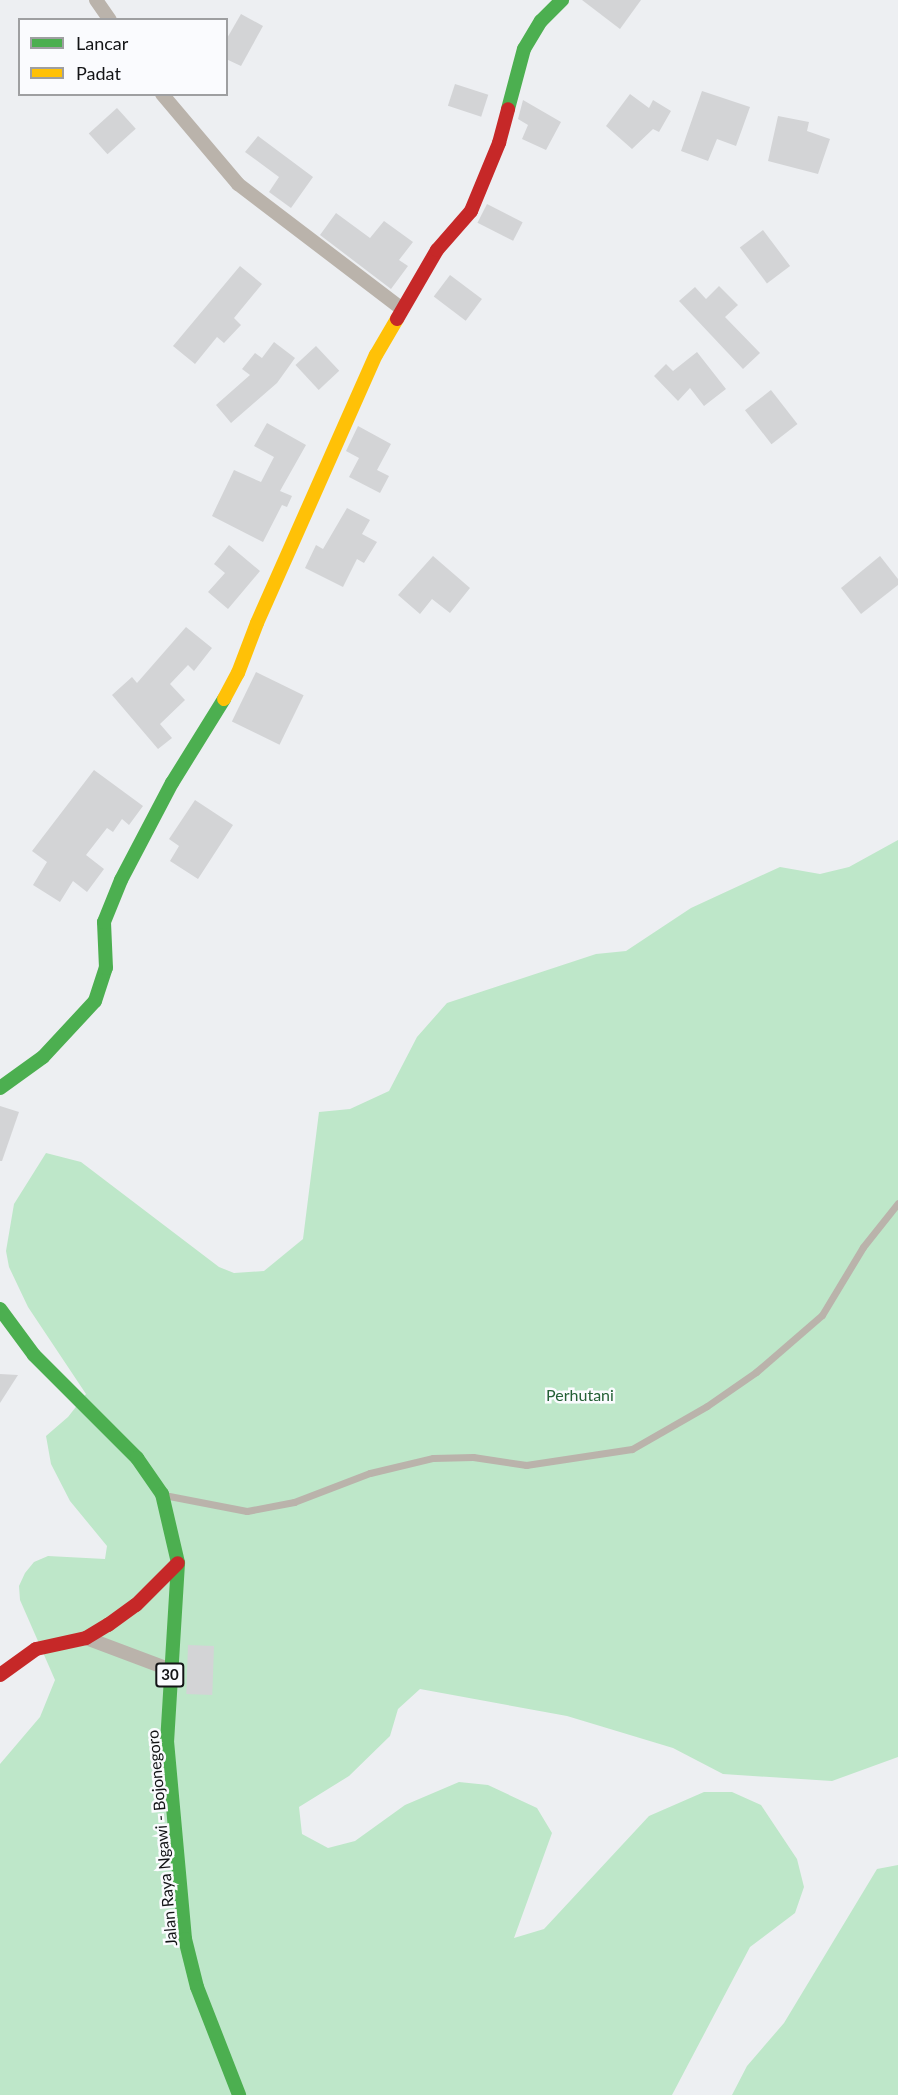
<!DOCTYPE html>
<style>
body{margin:0}
#map{position:relative;width:898px;height:2095px;overflow:hidden;background:#edeff2;font-family:Lato,sans-serif}
div>[style]{position:absolute}
[style*='--x']{left:calc(var(--x)*1px);top:calc(var(--y)*1px);width:calc(var(--w)*1px);rotate:calc(var(--a)*1deg)}
.green>*{inset:0;background:#bee7c9}
.building>*{inset:0;background:#d3d4d6;transform-origin:0 0}
.lane>*{height:7px;margin:-3.5px;padding:0 3.5px;transform-origin:3.5px;border-radius:3.5px;background:#bab3ab}
.street>*{height:14px;margin:-7px;padding:0 7px;transform-origin:7px;border-radius:7px;background:#bab3ab}
.fast>*{height:14px;margin:-7px;padding:0 7px;transform-origin:7px;border-radius:7px;background:#4caf50}
.slow>*{height:14px;margin:-7px;padding:0 7px;transform-origin:7px;border-radius:7px;background:#ffc107}
.jam>*{height:14px;margin:-7px;padding:0 7px;transform-origin:7px;border-radius:7px;background:#c62828}
span{translate:-50% -50%;white-space:nowrap;text-align:center;line-height:1.15;-webkit-text-stroke:5px #fafbfe;paint-order:stroke}
.shield-label span{padding:2px 4px;background:#fafbfe;border:2px solid;border-radius:4px;-webkit-text-stroke-width:0}
.shield-label{font-size:15px;color:#131416;font-weight:700}
.park-label{font-size:16px;color:#246035}
.street-label{font-size:16px;color:#131416}
.legend{position:absolute;left:18px;top:18px;width:210px;height:78px;box-sizing:border-box;background:#fafbfe;border:2px solid #9e9fa1;margin:0;padding:8px 10px;list-style:none;font-size:18px;color:#131416}
.legend li{display:flex;align-items:center;gap:12px;height:30px}
.legend b{width:30px;border:2px solid #9e9fa1}
</style>
<div id="map">
<div class="green">
<i style="clip-path:polygon(898px 840px,898px 1757px,832px 1781px,723px 1774px,673px 1748px,567px 1716px,420px 1689px,398px 1709px,390px 1736px,349px 1776px,299px 1807px,302px 1834px,328px 1848px,355px 1841px,405px 1805px,459px 1782px,488px 1785px,537px 1808px,552px 1833px,514px 1938px,544px 1929px,649px 1816px,704px 1792px,732px 1792px,761px 1805px,797px 1859px,804px 1887px,795px 1913px,750px 1947px,672px 2095px,0 2095px,0 1764px,40px 1717px,55px 1680px,20px 1600px,19px 1586px,25px 1573px,34px 1562px,48px 1556px,105px 1559px,107px 1546px,70px 1501px,51px 1464px,46px 1436px,68px 1417px,86px 1394px,28px 1307px,9px 1267px,6px 1251px,14px 1204px,46px 1153px,81px 1162px,219px 1267px,234px 1273px,264px 1271px,303px 1239px,319px 1112px,350px 1109px,389px 1091px,417px 1037px,447px 1003px,596px 954px,626px 951px,691px 908px,780px 867px,820px 874px,849px 867px)"></i>
<i style="clip-path:polygon(898px 1865px,898px 2095px,732px 2095px,747px 2066px,784px 2023px,877px 1869px)"></i>
</div>
<div class="building">
<i style="clip-path:polygon(582px 0,641px 0,620px 29px)"></i>
<i style="clip-path:polygon(241px 14px,263px 26px,241px 66px,226px 59px,226px 40px)"></i>
<i style="left:455px;top:84px;width:35px;height:23px;rotate:18deg"></i>
<i style="clip-path:polygon(702px 91px,750px 107px,736px 146px,717px 139px,708px 161px,681px 151px)"></i>
<i style="clip-path:polygon(630px 94px,649px 108px,653px 100px,671px 111px,659px 132px,653px 129px,632px 149px,606px 126px)"></i>
<i style="clip-path:polygon(523px 100px,561px 122px,546px 150px,522px 139px,528px 125px,518px 119px)"></i>
<i style="left:117px;top:108px;width:28px;height:38px;rotate:48deg"></i>
<i style="clip-path:polygon(778px 116px,809px 122px,807px 131px,830px 139px,818px 174px,768px 161px)"></i>
<i style="clip-path:polygon(258px 136px,313px 177px,291px 208px,269px 192px,279px 177px,245px 152px)"></i>
<i style="left:487px;top:204px;width:40px;height:21px;rotate:27deg"></i>
<i style="clip-path:polygon(336px 213px,370px 238px,384px 221px,413px 242px,399px 260px,408px 266px,391px 289px,320px 235px)"></i>
<i style="left:763px;top:230px;width:45px;height:29px;rotate:53deg"></i>
<i style="clip-path:polygon(240px 266px,262px 284px,234px 318px,241px 325px,224px 343px,217px 337px,195px 364px,173px 346px)"></i>
<i style="left:450px;top:275px;width:40px;height:27px;rotate:37deg"></i>
<i style="clip-path:polygon(719px 286px,738px 305px,725px 317px,760px 353px,743px 369px,679px 301px,695px 287px,706px 299px)"></i>
<i style="clip-path:polygon(274px 342px,295px 358px,277px 383px,231px 423px,216px 405px,250px 375px,242px 369px,255px 353px,262px 358px)"></i>
<i style="left:316px;top:346px;width:34px;height:28px;rotate:47deg"></i>
<i style="clip-path:polygon(697px 352px,726px 389px,704px 406px,690px 388px,678px 401px,654px 376px,666px 364px,673px 371px)"></i>
<i style="left:771px;top:390px;width:43px;height:33px;rotate:52deg"></i>
<i style="clip-path:polygon(267px 423px,306px 445px,280px 491px,292px 496px,287px 507px,282px 505px,263px 542px,212px 516px,234px 470px,261px 482px,274px 457px,254px 446px)"></i>
<i style="clip-path:polygon(358px 426px,391px 444px,377px 470px,389px 476px,380px 493px,349px 477px,359px 458px,346px 451px)"></i>
<i style="clip-path:polygon(347px 508px,370px 520px,362px 534px,377px 542px,364px 563px,357px 559px,343px 587px,305px 568px,316px 545px,323px 549px)"></i>
<i style="clip-path:polygon(229px 545px,260px 571px,228px 609px,208px 592px,225px 573px,214px 564px)"></i>
<i style="clip-path:polygon(433px 556px,470px 588px,450px 613px,432px 599px,420px 614px,398px 595px)"></i>
<i style="clip-path:polygon(880px 556px,898px 579px,898px 585px,861px 614px,841px 588px)"></i>
<i style="clip-path:polygon(186px 627px,212px 648px,194px 671px,188px 665px,170px 684px,185px 700px,160px 724px,172px 738px,158px 749px,112px 695px,132px 677px,137px 683px)"></i>
<i style="left:256px;top:672px;width:53px;height:55px;rotate:26deg"></i>
<i style="clip-path:polygon(94px 770px,143px 806px,129px 825px,122px 819px,113px 832px,107px 828px,86px 855px,104px 869px,87px 892px,73px 881px,60px 902px,33px 885px,47px 862px,32px 851px)"></i>
<i style="clip-path:polygon(195px 800px,233px 825px,198px 879px,170px 861px,179px 846px,169px 839px)"></i>
<i style="clip-path:polygon(0 1106px,19px 1112px,2px 1161px,0 1161px)"></i>
<i style="clip-path:polygon(0 1374px,18px 1375px,0 1403px)"></i>
<i style="left:188px;top:1645px;width:26px;height:49px;rotate:2deg"></i>
</div>
<div class="lane">
<i style="--x:169;--y:1496;--w:79;--a:10.9"></i>
<i style="--x:247;--y:1511;--w:48;--a:-10.8"></i>
<i style="--x:294;--y:1502;--w:81;--a:-20.9"></i>
<i style="--x:370;--y:1473;--w:65;--a:-13.4"></i>
<i style="--x:433;--y:1458;--w:40;--a:-1.4"></i>
<i style="--x:473;--y:1457;--w:54;--a:8.6"></i>
<i style="--x:526;--y:1465;--w:107;--a:-8.6"></i>
<i style="--x:632;--y:1449;--w:86;--a:-29.8"></i>
<i style="--x:707;--y:1406;--w:60;--a:-34.8"></i>
<i style="--x:756;--y:1372;--w:87;--a:-40.8"></i>
<i style="--x:822;--y:1315;--w:79;--a:-58.9"></i>
<i style="--x:863;--y:1247;--w:56;--a:-51.5"></i>
</div>
<div class="street">
<i style="--x:96;--y:0;--w:24;--a:55"></i>
<i style="--x:162;--y:94;--w:118;--a:49.8"></i>
<i style="--x:238;--y:184;--w:206;--a:37.3"></i>
<i style="--x:86;--y:1638;--w:91;--a:20.6"></i>
</div>
<div class="fast">
<i style="--x:508;--y:109;--w:62;--a:-75.1"></i>
<i style="--x:524;--y:49;--w:33;--a:-59"></i>
<i style="--x:541;--y:21;--w:30;--a:-45"></i>
<i style="--x:0;--y:1088;--w:53;--a:-35.8"></i>
<i style="--x:43;--y:1057;--w:76;--a:-47.1"></i>
<i style="--x:95;--y:1001;--w:35;--a:-72"></i>
<i style="--x:106;--y:968;--w:46;--a:-92.5"></i>
<i style="--x:104;--y:922;--w:45;--a:-68"></i>
<i style="--x:121;--y:880;--w:110;--a:-62.3"></i>
<i style="--x:172;--y:783;--w:99;--a:-58.2"></i>
<i style="--x:0;--y:1309;--w:57;--a:53.5"></i>
<i style="--x:34;--y:1355;--w:146;--a:45"></i>
<i style="--x:137;--y:1458;--w:44;--a:55.2"></i>
<i style="--x:162;--y:1494;--w:71;--a:76.9"></i>
<i style="--x:178;--y:1563;--w:178;--a:93.5"></i>
<i style="--x:167;--y:1741;--w:199;--a:84.8"></i>
<i style="--x:185;--y:1939;--w:49;--a:76"></i>
<i style="--x:197;--y:1987;--w:116;--a:68.7"></i>
</div>
<div class="slow">
<i style="--x:224;--y:699;--w:30;--a:-62"></i>
<i style="--x:238;--y:673;--w:53;--a:-69.2"></i>
<i style="--x:257;--y:623;--w:293;--a:-66.1"></i>
<i style="--x:376;--y:355;--w:42;--a:-59.7"></i>
</div>
<div class="jam">
<i style="--x:397;--y:319;--w:80;--a:-59.9"></i>
<i style="--x:437;--y:250;--w:52;--a:-48.9"></i>
<i style="--x:471;--y:211;--w:74;--a:-67.6"></i>
<i style="--x:499;--y:143;--w:35;--a:-75"></i>
<i style="--x:0;--y:1675;--w:44;--a:-35.8"></i>
<i style="--x:36;--y:1649;--w:51;--a:-12.4"></i>
<i style="--x:86;--y:1638;--w:26;--a:-31"></i>
<i style="--x:108;--y:1625;--w:34;--a:-36"></i>
<i style="--x:136;--y:1605;--w:59;--a:-45"></i>
</div>
<div class="shield-label">
<span style="left:170px;top:1675px">30</span>
</div>
<div class="park-label">
<span style="left:580px;top:1395px">Perhutani</span>
</div>
<div class="street-label">
<span style="left:162px;top:1838px;rotate:-95deg">Jalan Raya Ngawi - Bojonegoro</span>
</div>
<ul class="legend">
<li><b style="height:8px;background:#4caf50"></b>Lancar</li>
<li><b style="height:8px;background:#ffc107"></b>Padat</li>
</ul>
</div>
